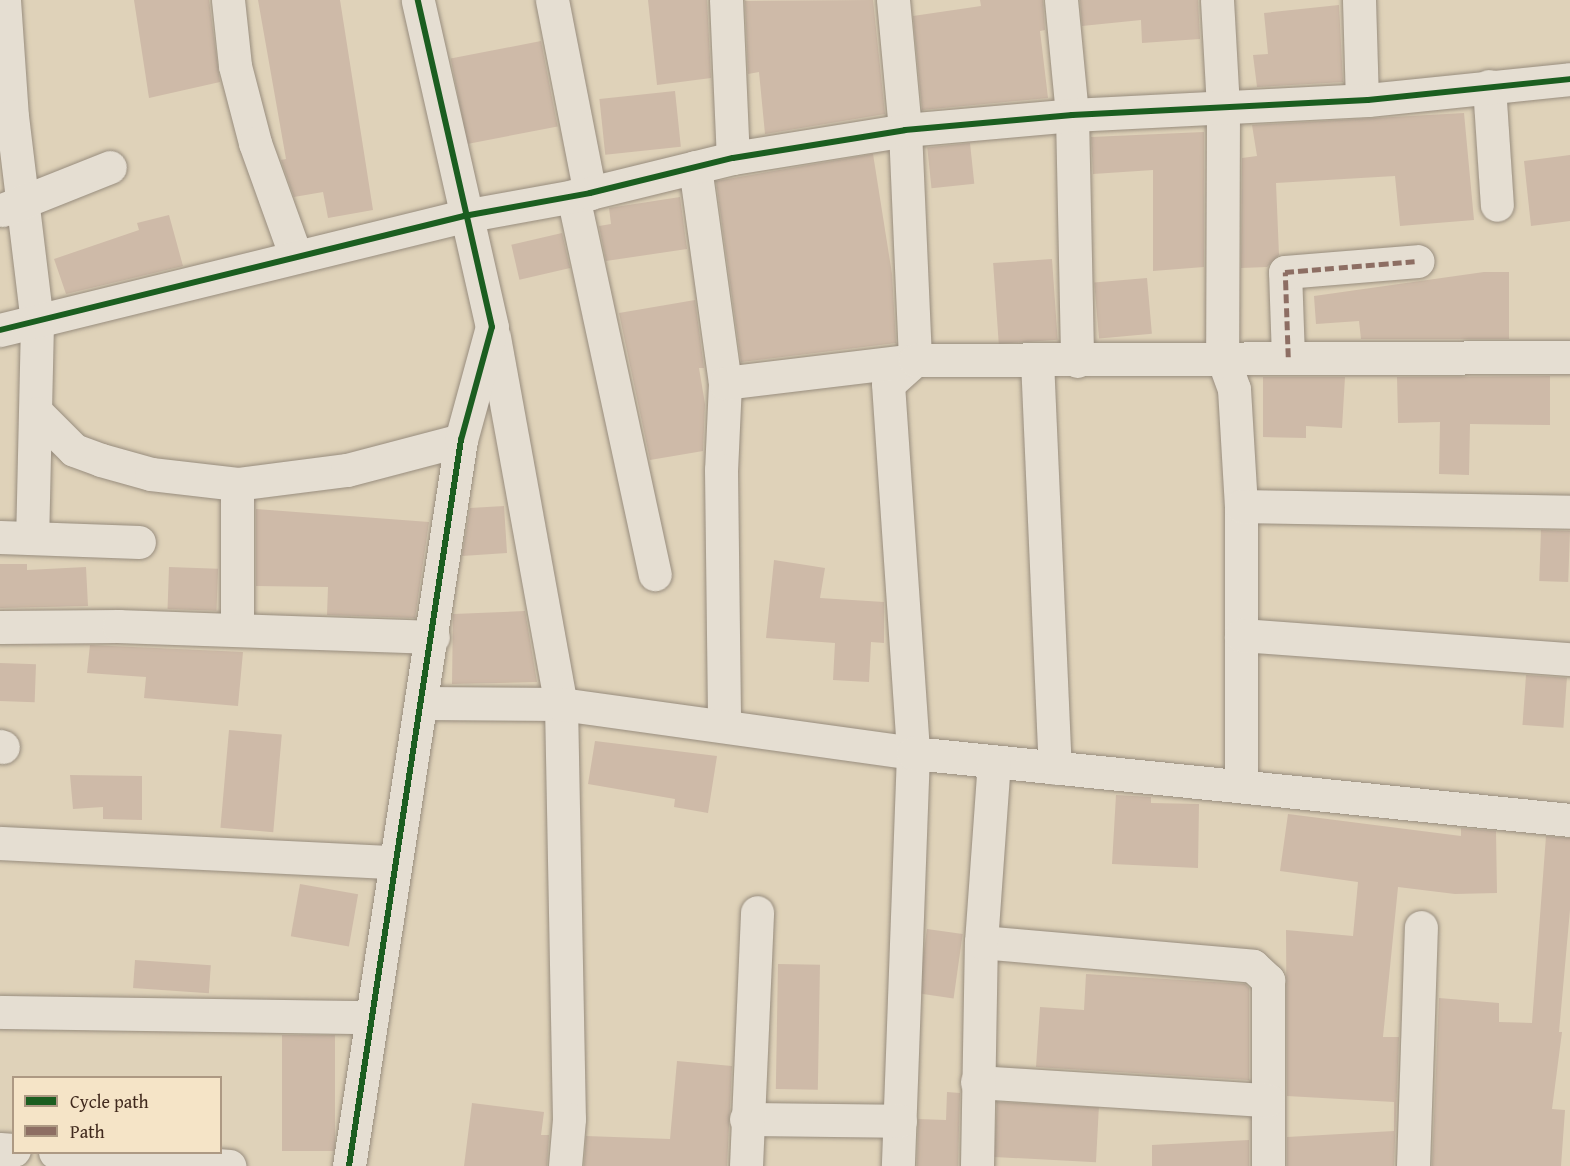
<!DOCTYPE html>
<style>
body{margin:0}
#map{position:relative;width:1570px;height:1166px;overflow:hidden;background:#dfd2b9;font-family:"Gentium Book Plus",serif}
div>[style]{position:absolute}
[style*='--x']{left:calc(var(--x)*1px);top:calc(var(--y)*1px);width:calc(var(--w)*1px);rotate:calc(var(--a)*1deg)}
.building>*{inset:0;background:#cebaa8;transform-origin:0 0}
.roads{filter:drop-shadow(0 0 2px #988d7e) drop-shadow(0 0 2px #988d7e)}
.street>*{height:33px;margin:-16.5px;padding:0 16.5px;transform-origin:16.5px;border-radius:16.5px;background:#e5ded2}
.quiet>*{height:4.5px;margin-top:-2.25px;transform-origin:0;background:repeating-linear-gradient(90deg,#8d6e63 0 9px,transparent 0 13.5px)}
.cycleway>*{height:6px;margin:-3px;padding:0 3px;transform-origin:3px;border-radius:3px;background:#1b5e20}
span{translate:-50% -50%;white-space:nowrap;text-align:center;line-height:1.15;-webkit-text-stroke:5px #f5e4c7;paint-order:stroke}
.legend{position:absolute;left:12px;top:1076px;width:210px;height:78px;box-sizing:border-box;background:#f5e4c7;border:2px solid #ad9983;margin:0;padding:8px 10px;list-style:none;font-size:18px;color:#40291d}
.legend li{display:flex;align-items:center;gap:12px;height:30px}
.legend b{width:30px;border:2px solid #ad9983}
</style>
<div id="map">
<div class="building">
<i style="clip-path:polygon(134px 0,209px 0,220px 82px,149px 98px)"></i>
<i style="clip-path:polygon(258px 0,340px 0,373px 210px,328px 218px,323px 192px,294px 197px,281px 160px,286px 159px)"></i>
<i style="clip-path:polygon(648px 0,707px 0,711px 78px,657px 85px)"></i>
<i style="clip-path:polygon(873px 0,885px 114px,765px 134px,759px 72px,748px 74px,745px 1px)"></i>
<i style="clip-path:polygon(980px 0,1043px 0,1045px 30px,1040px 31px,1048px 98px,922px 110px,913px 16px,981px 6px)"></i>
<i style="clip-path:polygon(1080px 0,1198px 0,1200px 39px,1142px 43px,1141px 20px,1082px 26px)"></i>
<i style="clip-path:polygon(1339px 5px,1343px 82px,1257px 87px,1253px 55px,1268px 54px,1264px 13px)"></i>
<i style="left:541px;top:41px;width:87px;height:92px;rotate:79deg"></i>
<i style="left:675px;top:91px;width:56px;height:76px;rotate:84deg"></i>
<i style="clip-path:polygon(1464px 113px,1474px 220px,1400px 226px,1395px 176px,1276px 183px,1279px 255px,1267px 267px,1241px 268px,1242px 158px,1257px 156px,1252px 125px)"></i>
<i style="clip-path:polygon(1204px 132px,1204px 267px,1153px 271px,1153px 170px,1093px 174px,1091px 137px)"></i>
<i style="left:970px;top:143px;width:41px;height:43px;rotate:84deg"></i>
<i style="clip-path:polygon(873px 154px,892px 274px,896px 343px,741px 362px,716px 181px)"></i>
<i style="clip-path:polygon(1570px 155px,1570px 221px,1531px 226px,1524px 161px)"></i>
<i style="clip-path:polygon(680px 197px,687px 249px,606px 261px,599px 226px,611px 224px,609px 208px)"></i>
<i style="clip-path:polygon(169px 215px,183px 266px,66px 294px,54px 259px,139px 230px,137px 223px)"></i>
<i style="left:562px;top:233px;width:36px;height:52px;rotate:77deg"></i>
<i style="left:1052px;top:259px;width:81px;height:59px;rotate:86deg"></i>
<i style="clip-path:polygon(1484px 272px,1509px 272px,1509px 339px,1361px 339px,1359px 321px,1316px 324px,1314px 296px)"></i>
<i style="left:1147px;top:278px;width:56px;height:53px;rotate:85deg"></i>
<i style="clip-path:polygon(695px 300px,704px 368px,699px 368px,705px 404px,703px 451px,650px 460px,619px 313px)"></i>
<i style="clip-path:polygon(1550px 376px,1550px 425px,1470px 424px,1469px 475px,1439px 474px,1440px 422px,1398px 423px,1397px 377px)"></i>
<i style="clip-path:polygon(1263px 377px,1345px 377px,1342px 428px,1306px 426px,1306px 438px,1263px 437px)"></i>
<i style="clip-path:polygon(504px 506px,507px 553px,462px 556px,470px 508px)"></i>
<i style="clip-path:polygon(256px 509px,429px 522px,415px 618px,327px 615px,328px 587px,256px 586px)"></i>
<i style="left:1541px;top:530px;width:29px;height:51px;rotate:2deg"></i>
<i style="clip-path:polygon(774px 560px,825px 568px,820px 598px,884px 602px,884px 643px,871px 642px,869px 682px,833px 680px,835px 643px,766px 638px)"></i>
<i style="clip-path:polygon(0 564px,27px 564px,27px 570px,86px 567px,88px 606px,0 608px)"></i>
<i style="left:169px;top:567px;width:49px;height:42px;rotate:2deg"></i>
<i style="clip-path:polygon(525px 611px,537px 682px,452px 684px,453px 614px)"></i>
<i style="clip-path:polygon(90px 645px,243px 652px,238px 706px,144px 698px,146px 677px,87px 673px)"></i>
<i style="left:0;top:663px;width:36px;height:38px;rotate:2deg"></i>
<i style="left:1526px;top:675px;width:41px;height:50px;rotate:4deg"></i>
<i style="left:229px;top:730px;width:53px;height:98px;rotate:5deg"></i>
<i style="clip-path:polygon(595px 741px,717px 756px,708px 813px,674px 807px,675px 799px,588px 784px)"></i>
<i style="clip-path:polygon(70px 775px,142px 776px,142px 820px,103px 819px,103px 807px,73px 809px)"></i>
<i style="clip-path:polygon(1116px 795px,1151px 797px,1151px 803px,1199px 804px,1198px 868px,1112px 864px)"></i>
<i style="clip-path:polygon(1288px 814px,1461px 836px,1461px 828px,1496px 831px,1497px 893px,1455px 894px,1398px 887px,1383px 1037px,1399px 1037px,1394px 1166px,1287px 1166px,1287px 1137px,1394px 1131px,1394px 1102px,1287px 1096px,1286px 930px,1353px 936px,1358px 882px,1280px 871px)"></i>
<i style="clip-path:polygon(1546px 836px,1570px 838px,1570px 910px,1559px 1032px,1562px 1032px,1552px 1109px,1565px 1110px,1561px 1166px,1432px 1166px,1439px 998px,1499px 1003px,1499px 1022px,1532px 1023px)"></i>
<i style="left:300px;top:884px;width:59px;height:53px;rotate:10deg"></i>
<i style="left:927px;top:929px;width:36px;height:65px;rotate:8deg"></i>
<i style="left:135px;top:960px;width:76px;height:28px;rotate:4deg"></i>
<i style="left:778px;top:964px;width:42px;height:125px;rotate:1deg"></i>
<i style="clip-path:polygon(1086px 974px,1245px 984px,1249px 988px,1249px 1080px,1036px 1067px,1040px 1007px,1084px 1010px)"></i>
<i style="left:282px;top:1035px;width:53px;height:116px"></i>
<i style="clip-path:polygon(677px 1061px,732px 1066px,727px 1166px,584px 1166px,586px 1136px,670px 1139px)"></i>
<i style="clip-path:polygon(947px 1092px,960px 1093px,958px 1166px,917px 1166px,918px 1119px,946px 1120px)"></i>
<i style="left:997px;top:1102px;width:102px;height:55px;rotate:3deg"></i>
<i style="clip-path:polygon(472px 1103px,544px 1112px,541px 1135px,549px 1135px,547px 1166px,464px 1166px)"></i>
<i style="clip-path:polygon(1249px 1140px,1249px 1166px,1152px 1166px,1152px 1145px)"></i>
</div>
<div class="roads">
<div class="street">
<i style="--x:4;--y:0;--w:116;--a:86.1"></i>
<i style="--x:12;--y:116;--w:209;--a:83.1"></i>
<i style="--x:37;--y:323;--w:215;--a:91.3"></i>
<i style="--x:228;--y:0;--w:66;--a:83.9"></i>
<i style="--x:235;--y:66;--w:80;--a:75.4"></i>
<i style="--x:255;--y:143;--w:121;--a:70.2"></i>
<i style="--x:552;--y:0;--w:197;--a:78.9"></i>
<i style="--x:726;--y:0;--w:158;--a:87.5"></i>
<i style="--x:893;--y:0;--w:131;--a:84.7"></i>
<i style="--x:905;--y:130;--w:230;--a:87.5"></i>
<i style="--x:915;--y:360;--w:36;--a:138"></i>
<i style="--x:888;--y:384;--w:370;--a:86.1"></i>
<i style="--x:913;--y:753;--w:413;--a:92.1"></i>
<i style="--x:1061;--y:0;--w:116;--a:84.5"></i>
<i style="--x:1072;--y:115;--w:246;--a:88.8"></i>
<i style="--x:1217;--y:0;--w:109;--a:86.8"></i>
<i style="--x:1223;--y:109;--w:247;--a:90.2"></i>
<i style="--x:1222;--y:356;--w:35;--a:70"></i>
<i style="--x:1234;--y:389;--w:117;--a:86.6"></i>
<i style="--x:1241;--y:506;--w:280;--a:90"></i>
<i style="--x:1359;--y:0;--w:100;--a:88.3"></i>
<i style="--x:1489;--y:86;--w:119;--a:86.2"></i>
<i style="--x:695;--y:167;--w:218;--a:82.1"></i>
<i style="--x:725;--y:383;--w:87;--a:92.6"></i>
<i style="--x:721;--y:470;--w:256;--a:89.3"></i>
<i style="--x:573;--y:196;--w:387;--a:77.8"></i>
<i style="--x:2;--y:210;--w:116;--a:-21.7"></i>
<i style="--x:0;--y:330;--w:478;--a:-13.8"></i>
<i style="--x:464;--y:216;--w:128;--a:-10.3"></i>
<i style="--x:590;--y:193;--w:147;--a:-13.8"></i>
<i style="--x:733;--y:158;--w:174;--a:-9.2"></i>
<i style="--x:905;--y:130;--w:168;--a:-5.1"></i>
<i style="--x:1072;--y:115;--w:296;--a:-2.9"></i>
<i style="--x:1368;--y:100;--w:203;--a:-5.9"></i>
<i style="--x:494;--y:337;--w:373;--a:79.7"></i>
<i style="--x:561;--y:704;--w:415;--a:88.9"></i>
<i style="--x:569;--y:1119;--w:47;--a:94.9"></i>
<i style="--x:1288;--y:357;--w:85;--a:-92"></i>
<i style="--x:1285;--y:272;--w:133;--a:-4.7"></i>
<i style="--x:1037;--y:360;--w:408;--a:87.5"></i>
<i style="--x:725;--y:383;--w:191;--a:-6.9"></i>
<i style="--x:915;--y:360;--w:655;--a:-0.26"></i>
<i style="--x:37;--y:413;--w:52;--a:45"></i>
<i style="--x:74;--y:450;--w:29;--a:20"></i>
<i style="--x:101;--y:460;--w:52;--a:15.6"></i>
<i style="--x:151;--y:474;--w:87;--a:6.6"></i>
<i style="--x:237;--y:484;--w:111;--a:-7.3"></i>
<i style="--x:347;--y:470;--w:118;--a:-14.7"></i>
<i style="--x:237;--y:484;--w:146;--a:90"></i>
<i style="--x:1241;--y:506;--w:329;--a:1"></i>
<i style="--x:0;--y:537;--w:139;--a:2.1"></i>
<i style="--x:0;--y:627;--w:119;--a:-0.5"></i>
<i style="--x:119;--y:626;--w:314;--a:2"></i>
<i style="--x:1241;--y:635;--w:330;--a:4.2"></i>
<i style="--x:424;--y:703;--w:137;--a:0.4"></i>
<i style="--x:561;--y:704;--w:355;--a:7.9"></i>
<i style="--x:913;--y:753;--w:660;--a:5.82"></i>
<i style="--x:0;--y:746;--w:3;--a:18"></i>
<i style="--x:0;--y:843;--w:393;--a:2.8"></i>
<i style="--x:981;--y:942;--w:273;--a:5"></i>
<i style="--x:1253;--y:966;--w:21;--a:43"></i>
<i style="--x:1268;--y:980;--w:186;--a:90"></i>
<i style="--x:0;--y:1012;--w:372;--a:0.8"></i>
<i style="--x:977;--y:1082;--w:291;--a:3.6"></i>
<i style="--x:746;--y:1119;--w:154;--a:0.7"></i>
<i style="--x:0;--y:1149;--w:14;--a:4"></i>
<i style="--x:55;--y:1152;--w:175;--a:4.6"></i>
<i style="--x:349;--y:1166;--w:735;--a:-81.23"></i>
<i style="--x:461;--y:440;--w:117;--a:-74.7"></i>
<i style="--x:492;--y:327;--w:335;--a:-102.8"></i>
<i style="--x:746;--y:1166;--w:254;--a:-87.5"></i>
<i style="--x:977;--y:1166;--w:224;--a:-89"></i>
<i style="--x:981;--y:942;--w:180;--a:-85.9"></i>
<i style="--x:1413;--y:1166;--w:239;--a:-88.1"></i>
</div>
</div>
<div class="quiet">
<i style="--x:1288;--y:357;--w:85;--a:-92"></i>
<i style="--x:1285;--y:272;--w:133;--a:-4.7"></i>
</div>
<div class="cycleway">
<i style="--x:0;--y:330;--w:478;--a:-13.8"></i>
<i style="--x:464;--y:216;--w:128;--a:-10.3"></i>
<i style="--x:590;--y:193;--w:147;--a:-13.8"></i>
<i style="--x:733;--y:158;--w:174;--a:-9.2"></i>
<i style="--x:905;--y:130;--w:168;--a:-5.1"></i>
<i style="--x:1072;--y:115;--w:296;--a:-2.9"></i>
<i style="--x:1368;--y:100;--w:203;--a:-5.9"></i>
<i style="--x:349;--y:1166;--w:735;--a:-81.23"></i>
<i style="--x:461;--y:440;--w:117;--a:-74.7"></i>
<i style="--x:492;--y:327;--w:335;--a:-102.8"></i>
</div>
<ul class="legend">
<li><b style="height:8px;background:#1b5e20"></b>Cycle path</li>
<li><b style="height:8px;background:#8d6e63"></b>Path</li>
</ul>
</div>
